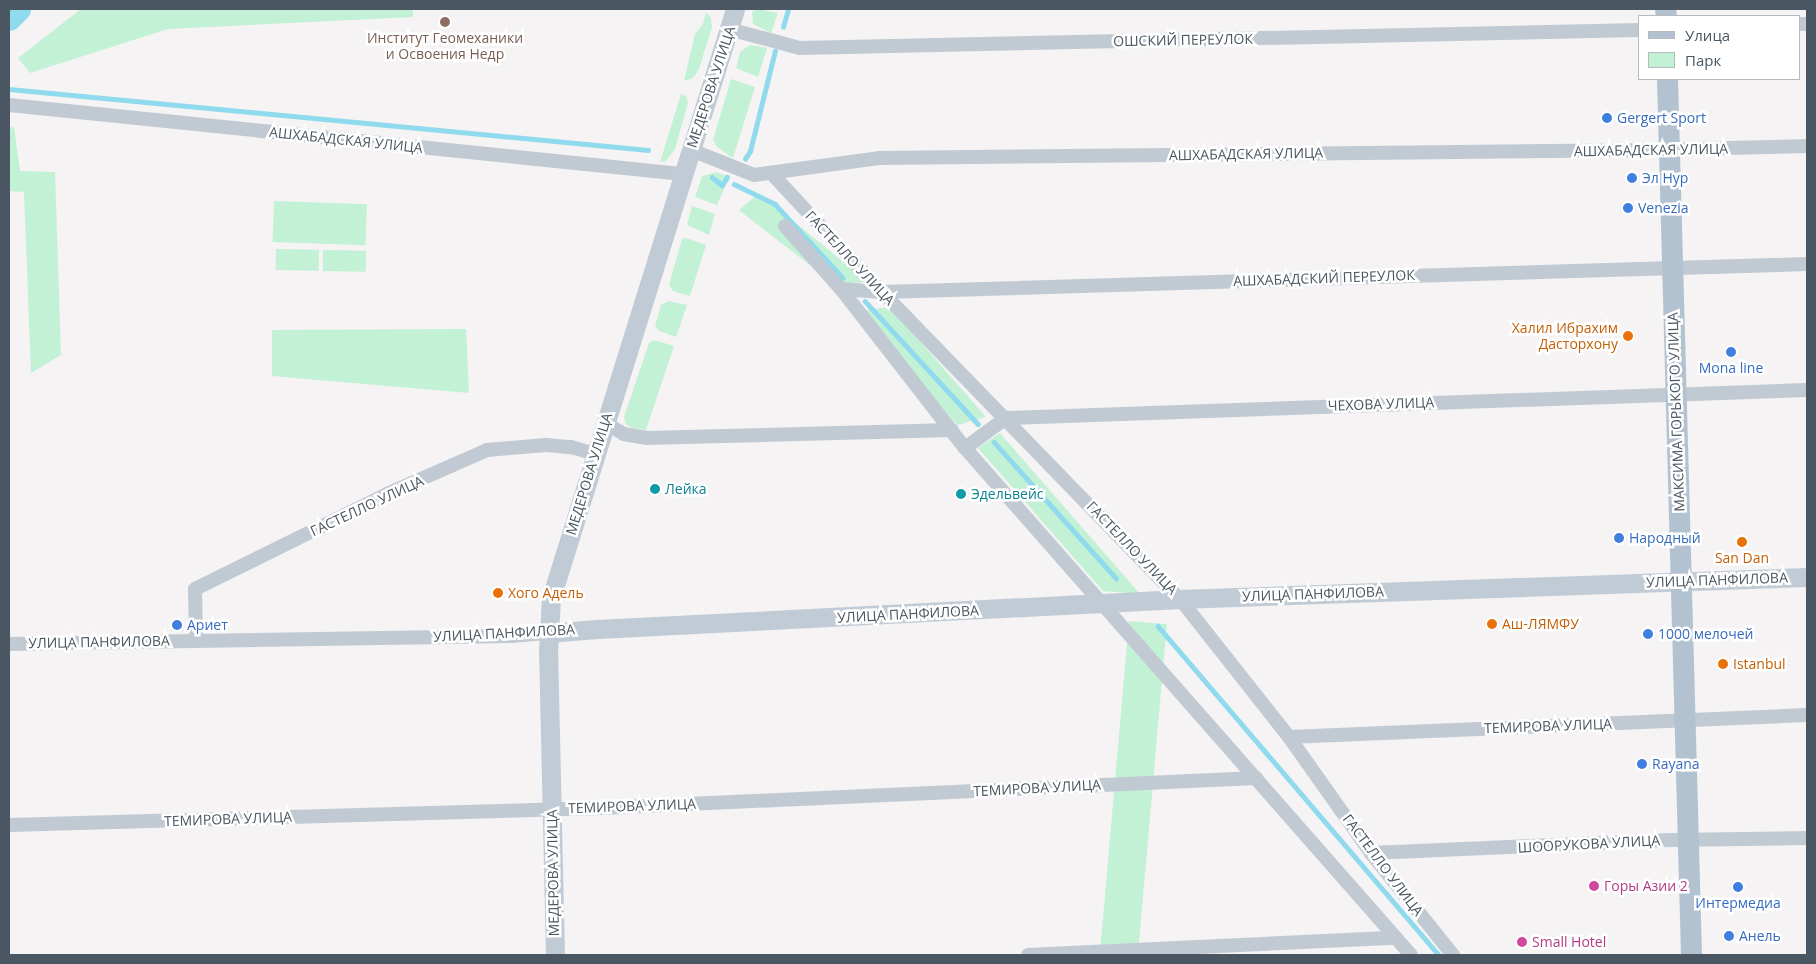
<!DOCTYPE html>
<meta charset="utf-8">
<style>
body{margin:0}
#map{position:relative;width:1816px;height:964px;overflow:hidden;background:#f5f3f3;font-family:"Open Sans",sans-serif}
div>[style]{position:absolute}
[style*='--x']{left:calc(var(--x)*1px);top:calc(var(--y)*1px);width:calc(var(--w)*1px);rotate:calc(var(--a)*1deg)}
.green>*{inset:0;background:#c3f1d5;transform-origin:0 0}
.stream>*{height:4.5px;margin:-2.25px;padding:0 2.25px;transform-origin:2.25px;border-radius:2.25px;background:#90daee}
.river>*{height:26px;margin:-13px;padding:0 13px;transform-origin:13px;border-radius:13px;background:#90daee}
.street>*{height:14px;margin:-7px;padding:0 7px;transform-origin:7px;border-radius:7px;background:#c1cad2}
.secondary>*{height:19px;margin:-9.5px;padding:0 9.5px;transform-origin:9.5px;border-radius:9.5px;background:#c1cbd6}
.primary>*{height:21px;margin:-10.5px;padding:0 10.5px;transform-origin:10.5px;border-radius:10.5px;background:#b3c2d1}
.dots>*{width:14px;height:14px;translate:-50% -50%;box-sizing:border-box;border:2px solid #fff;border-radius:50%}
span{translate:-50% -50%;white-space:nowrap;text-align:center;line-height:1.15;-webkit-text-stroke:5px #fff;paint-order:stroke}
.education-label{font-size:14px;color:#785e54}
.street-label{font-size:14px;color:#4a5661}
.shop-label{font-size:14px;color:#366cbe}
.left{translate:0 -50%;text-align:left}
.food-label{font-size:14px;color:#c56008}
.right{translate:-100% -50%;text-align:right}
.culture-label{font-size:14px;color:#0d838f}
.hotel-label{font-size:14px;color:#b23c85}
.frame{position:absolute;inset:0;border:10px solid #4a5661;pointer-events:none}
.legend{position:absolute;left:1638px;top:15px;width:162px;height:65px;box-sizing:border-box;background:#fff;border:1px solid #b7bbc0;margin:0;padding:6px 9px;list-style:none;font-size:15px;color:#4a5661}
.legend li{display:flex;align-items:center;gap:10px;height:25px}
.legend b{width:25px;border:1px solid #b7bbc0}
</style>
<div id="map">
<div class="green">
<i style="clip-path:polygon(81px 9px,413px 9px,413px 17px,168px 29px,30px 73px,18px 58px)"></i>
<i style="clip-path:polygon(757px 9px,778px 13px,771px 33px,753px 24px,752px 12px)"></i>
<i style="clip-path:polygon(706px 12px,711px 18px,712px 27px,699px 69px,693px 78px,684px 81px,695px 34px,703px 24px)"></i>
<i style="clip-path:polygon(750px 45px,767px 48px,758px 77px,736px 68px,740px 52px)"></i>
<i style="clip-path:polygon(731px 79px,755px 87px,733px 158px,717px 147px,713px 140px)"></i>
<i style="clip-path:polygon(681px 94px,686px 96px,688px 103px,675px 149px,666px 161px,660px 162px)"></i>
<i style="clip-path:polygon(14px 127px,20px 171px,55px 172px,61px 355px,31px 373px,24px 192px,9px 191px,9px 128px)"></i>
<i style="clip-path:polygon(717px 172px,729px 177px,717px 205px,695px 197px,702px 176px)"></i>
<i style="clip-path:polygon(759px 193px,868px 282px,834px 284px,739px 210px)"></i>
<i style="left:274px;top:201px;width:93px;height:41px;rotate:2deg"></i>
<i style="clip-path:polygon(692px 206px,715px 214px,709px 235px,687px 225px)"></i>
<i style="clip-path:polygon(686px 238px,706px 245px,690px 296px,673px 291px,669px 285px,682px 239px)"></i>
<i style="left:276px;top:249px;width:43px;height:21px;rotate:1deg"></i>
<i style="left:323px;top:250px;width:43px;height:21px;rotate:1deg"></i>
<i style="clip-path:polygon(669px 301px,687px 305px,676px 337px,659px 331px,655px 326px,661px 305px)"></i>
<i style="clip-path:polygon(890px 307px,986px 417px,957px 425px,858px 311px)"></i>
<i style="clip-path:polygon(466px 329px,469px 393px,272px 376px,272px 330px)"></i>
<i style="clip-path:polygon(654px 340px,674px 346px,646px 430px,632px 428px,626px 424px,624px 417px,649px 343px)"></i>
<i style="clip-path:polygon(1000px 433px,1140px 594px,1103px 591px,978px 448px)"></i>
<i style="left:1129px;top:621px;width:38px;height:444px;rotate:5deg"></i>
</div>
<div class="stream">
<i style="--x:783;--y:27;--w:19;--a:-74"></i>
<i style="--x:9;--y:89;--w:642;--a:5.45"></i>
<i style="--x:745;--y:159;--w:9;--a:-58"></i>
<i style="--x:750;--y:151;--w:103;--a:-76"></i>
<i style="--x:712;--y:177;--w:13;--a:39"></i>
<i style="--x:722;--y:185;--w:9;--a:-58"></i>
<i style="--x:734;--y:184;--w:46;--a:26"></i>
<i style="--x:775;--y:204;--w:100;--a:47.4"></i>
<i style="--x:865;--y:301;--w:167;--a:47.4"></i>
<i style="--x:994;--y:442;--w:183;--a:48.1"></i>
<i style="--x:1158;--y:626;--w:433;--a:49.5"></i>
</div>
<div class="river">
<i style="--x:9;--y:18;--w:13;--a:-45"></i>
</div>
<div class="street">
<i style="--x:1800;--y:24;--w:7;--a:0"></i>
<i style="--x:729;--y:29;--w:73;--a:15"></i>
<i style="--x:800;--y:48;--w:840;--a:-1.23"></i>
<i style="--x:9;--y:105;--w:678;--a:5.85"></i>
<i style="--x:691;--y:150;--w:68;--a:21.6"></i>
<i style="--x:754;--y:175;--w:126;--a:-7.7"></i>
<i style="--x:879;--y:158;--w:769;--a:-0.6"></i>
<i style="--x:1648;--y:150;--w:159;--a:-1.4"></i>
<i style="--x:772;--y:174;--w:161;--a:47"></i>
<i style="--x:882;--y:292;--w:428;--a:45.9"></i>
<i style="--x:1180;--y:599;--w:176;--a:51.7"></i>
<i style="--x:1289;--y:737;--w:142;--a:54.7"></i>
<i style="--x:1371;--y:853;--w:131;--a:51.2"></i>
<i style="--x:785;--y:226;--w:84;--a:48.4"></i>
<i style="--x:841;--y:289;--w:202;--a:52.1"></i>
<i style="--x:965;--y:448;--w:675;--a:48.66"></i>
<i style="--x:841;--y:289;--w:41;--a:4.2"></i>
<i style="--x:882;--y:292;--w:925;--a:-1.73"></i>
<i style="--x:605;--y:423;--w:22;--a:30"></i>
<i style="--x:624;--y:434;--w:23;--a:10"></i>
<i style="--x:647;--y:438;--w:305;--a:-1.5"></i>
<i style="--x:965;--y:448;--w:51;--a:-36.2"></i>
<i style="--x:1006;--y:418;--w:801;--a:-2"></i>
<i style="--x:196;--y:640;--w:51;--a:-91.1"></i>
<i style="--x:195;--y:589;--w:214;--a:-26.3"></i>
<i style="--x:387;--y:494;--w:109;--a:-23.7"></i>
<i style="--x:487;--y:450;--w:59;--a:-4.8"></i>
<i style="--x:546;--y:445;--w:25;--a:5"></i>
<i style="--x:571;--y:447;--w:25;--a:16"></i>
<i style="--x:9;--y:644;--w:502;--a:-0.91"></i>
<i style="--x:511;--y:636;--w:37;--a:-5"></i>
<i style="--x:1289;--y:737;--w:518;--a:-2.43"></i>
<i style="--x:9;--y:825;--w:592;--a:-1.64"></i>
<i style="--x:601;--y:808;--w:656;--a:-2.62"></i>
<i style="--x:1371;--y:853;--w:299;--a:-2.5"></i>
<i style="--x:1670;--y:840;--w:137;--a:-0.8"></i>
<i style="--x:1028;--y:955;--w:367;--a:-2.7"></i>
</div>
<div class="secondary">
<i style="--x:548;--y:633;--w:49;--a:-4.7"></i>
<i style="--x:597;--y:629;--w:584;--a:-2.95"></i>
<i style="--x:1180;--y:599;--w:627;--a:-2.01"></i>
<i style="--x:555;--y:955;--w:302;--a:-91.3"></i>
<i style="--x:548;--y:653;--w:55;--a:-86.9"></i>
<i style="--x:551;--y:598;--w:617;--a:-72.65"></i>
</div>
<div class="primary">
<i style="--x:1665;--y:9;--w:7;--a:82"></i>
<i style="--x:1667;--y:79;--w:876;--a:88.43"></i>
</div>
<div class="dots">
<i style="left:445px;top:22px;background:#8d6e63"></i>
<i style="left:1607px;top:118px;background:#3f7fe0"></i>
<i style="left:1632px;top:178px;background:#3f7fe0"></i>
<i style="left:1628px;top:208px;background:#3f7fe0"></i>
<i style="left:1628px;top:336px;background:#e8710a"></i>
<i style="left:1731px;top:352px;background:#3f7fe0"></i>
<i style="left:655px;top:489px;background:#0f9aa8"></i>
<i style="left:961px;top:494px;background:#0f9aa8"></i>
<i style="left:1619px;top:538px;background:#3f7fe0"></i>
<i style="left:1742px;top:542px;background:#e8710a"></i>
<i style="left:498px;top:593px;background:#e8710a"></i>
<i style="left:1492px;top:624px;background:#e8710a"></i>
<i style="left:177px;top:625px;background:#3f7fe0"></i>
<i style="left:1648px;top:634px;background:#3f7fe0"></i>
<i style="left:1723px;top:664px;background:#e8710a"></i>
<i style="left:1642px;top:764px;background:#3f7fe0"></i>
<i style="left:1594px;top:886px;background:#d1479c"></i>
<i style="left:1738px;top:887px;background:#3f7fe0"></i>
<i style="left:1729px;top:936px;background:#3f7fe0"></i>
<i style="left:1522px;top:942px;background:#d1479c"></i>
</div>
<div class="education-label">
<span style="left:445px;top:46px">Институт Геомеханики<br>и Освоения Недр</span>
</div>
<div class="street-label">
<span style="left:1183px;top:40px;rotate:-1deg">ОШСКИЙ ПЕРЕУЛОК</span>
<span style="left:711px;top:87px;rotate:-72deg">МЕДЕРОВА УЛИЦА</span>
<span style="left:346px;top:140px;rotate:6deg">АШХАБАДСКАЯ УЛИЦА</span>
<span style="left:1651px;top:150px;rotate:-1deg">АШХАБАДСКАЯ УЛИЦА</span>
<span style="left:1246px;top:154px;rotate:-1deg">АШХАБАДСКАЯ УЛИЦА</span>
<span style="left:850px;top:258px;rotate:47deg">ГАСТЕЛЛО УЛИЦА</span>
<span style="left:1324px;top:278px;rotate:-2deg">АШХАБАДСКИЙ ПЕРЕУЛОК</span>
<span style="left:1381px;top:404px;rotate:-2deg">ЧЕХОВА УЛИЦА</span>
<span style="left:1676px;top:412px;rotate:-92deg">МАКСИМА ГОРЬКОГО УЛИЦА</span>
<span style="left:589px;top:474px;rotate:-73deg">МЕДЕРОВА УЛИЦА</span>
<span style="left:367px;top:506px;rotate:-25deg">ГАСТЕЛЛО УЛИЦА</span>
<span style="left:1132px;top:548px;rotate:46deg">ГАСТЕЛЛО УЛИЦА</span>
<span style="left:1717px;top:580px;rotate:-2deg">УЛИЦА ПАНФИЛОВА</span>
<span style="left:1313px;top:594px;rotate:-2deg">УЛИЦА ПАНФИЛОВА</span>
<span style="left:908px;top:614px;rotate:-3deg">УЛИЦА ПАНФИЛОВА</span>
<span style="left:504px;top:633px;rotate:-3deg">УЛИЦА ПАНФИЛОВА</span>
<span style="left:99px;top:642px;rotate:-1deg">УЛИЦА ПАНФИЛОВА</span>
<span style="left:1548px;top:726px;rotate:-2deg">ТЕМИРОВА УЛИЦА</span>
<span style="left:1037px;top:788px;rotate:-3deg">ТЕМИРОВА УЛИЦА</span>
<span style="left:632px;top:806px;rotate:-2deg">ТЕМИРОВА УЛИЦА</span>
<span style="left:228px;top:819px;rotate:-2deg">ТЕМИРОВА УЛИЦА</span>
<span style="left:1589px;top:844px;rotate:-3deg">ШООРУКОВА УЛИЦА</span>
<span style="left:1383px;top:865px;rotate:53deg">ГАСТЕЛЛО УЛИЦА</span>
<span style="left:553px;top:873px;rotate:-91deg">МЕДЕРОВА УЛИЦА</span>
</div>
<div class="shop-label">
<span class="left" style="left:1617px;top:118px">Gergert Sport</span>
<span class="left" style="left:1642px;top:178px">Эл Нур</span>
<span class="left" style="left:1638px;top:208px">Venezia</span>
<span style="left:1731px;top:368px">Mona line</span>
<span class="left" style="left:1629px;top:538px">Народный</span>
<span class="left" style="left:187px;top:625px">Ариет</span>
<span class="left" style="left:1658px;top:634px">1000 мелочей</span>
<span class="left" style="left:1652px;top:764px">Rayana</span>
<span style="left:1738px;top:903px">Интермедиа</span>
<span class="left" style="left:1739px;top:936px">Анель</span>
</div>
<div class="food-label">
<span class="right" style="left:1618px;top:336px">Халил Ибрахим<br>Дасторхону</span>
<span style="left:1742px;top:558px">San Dan</span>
<span class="left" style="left:508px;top:593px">Хого Адель</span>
<span class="left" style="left:1502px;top:624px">Аш-ЛЯМФУ</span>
<span class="left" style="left:1733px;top:664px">Istanbul</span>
</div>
<div class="culture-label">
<span class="left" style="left:665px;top:489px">Лейка</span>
<span class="left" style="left:971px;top:494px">Эдельвейс</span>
</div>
<div class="hotel-label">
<span class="left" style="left:1604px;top:886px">Горы Азии 2</span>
<span class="left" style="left:1532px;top:942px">Small Hotel</span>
</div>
<div class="frame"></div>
<ul class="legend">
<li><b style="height:6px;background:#b3c2d1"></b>Улица</li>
<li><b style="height:14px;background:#c3f1d5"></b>Парк</li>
</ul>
</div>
